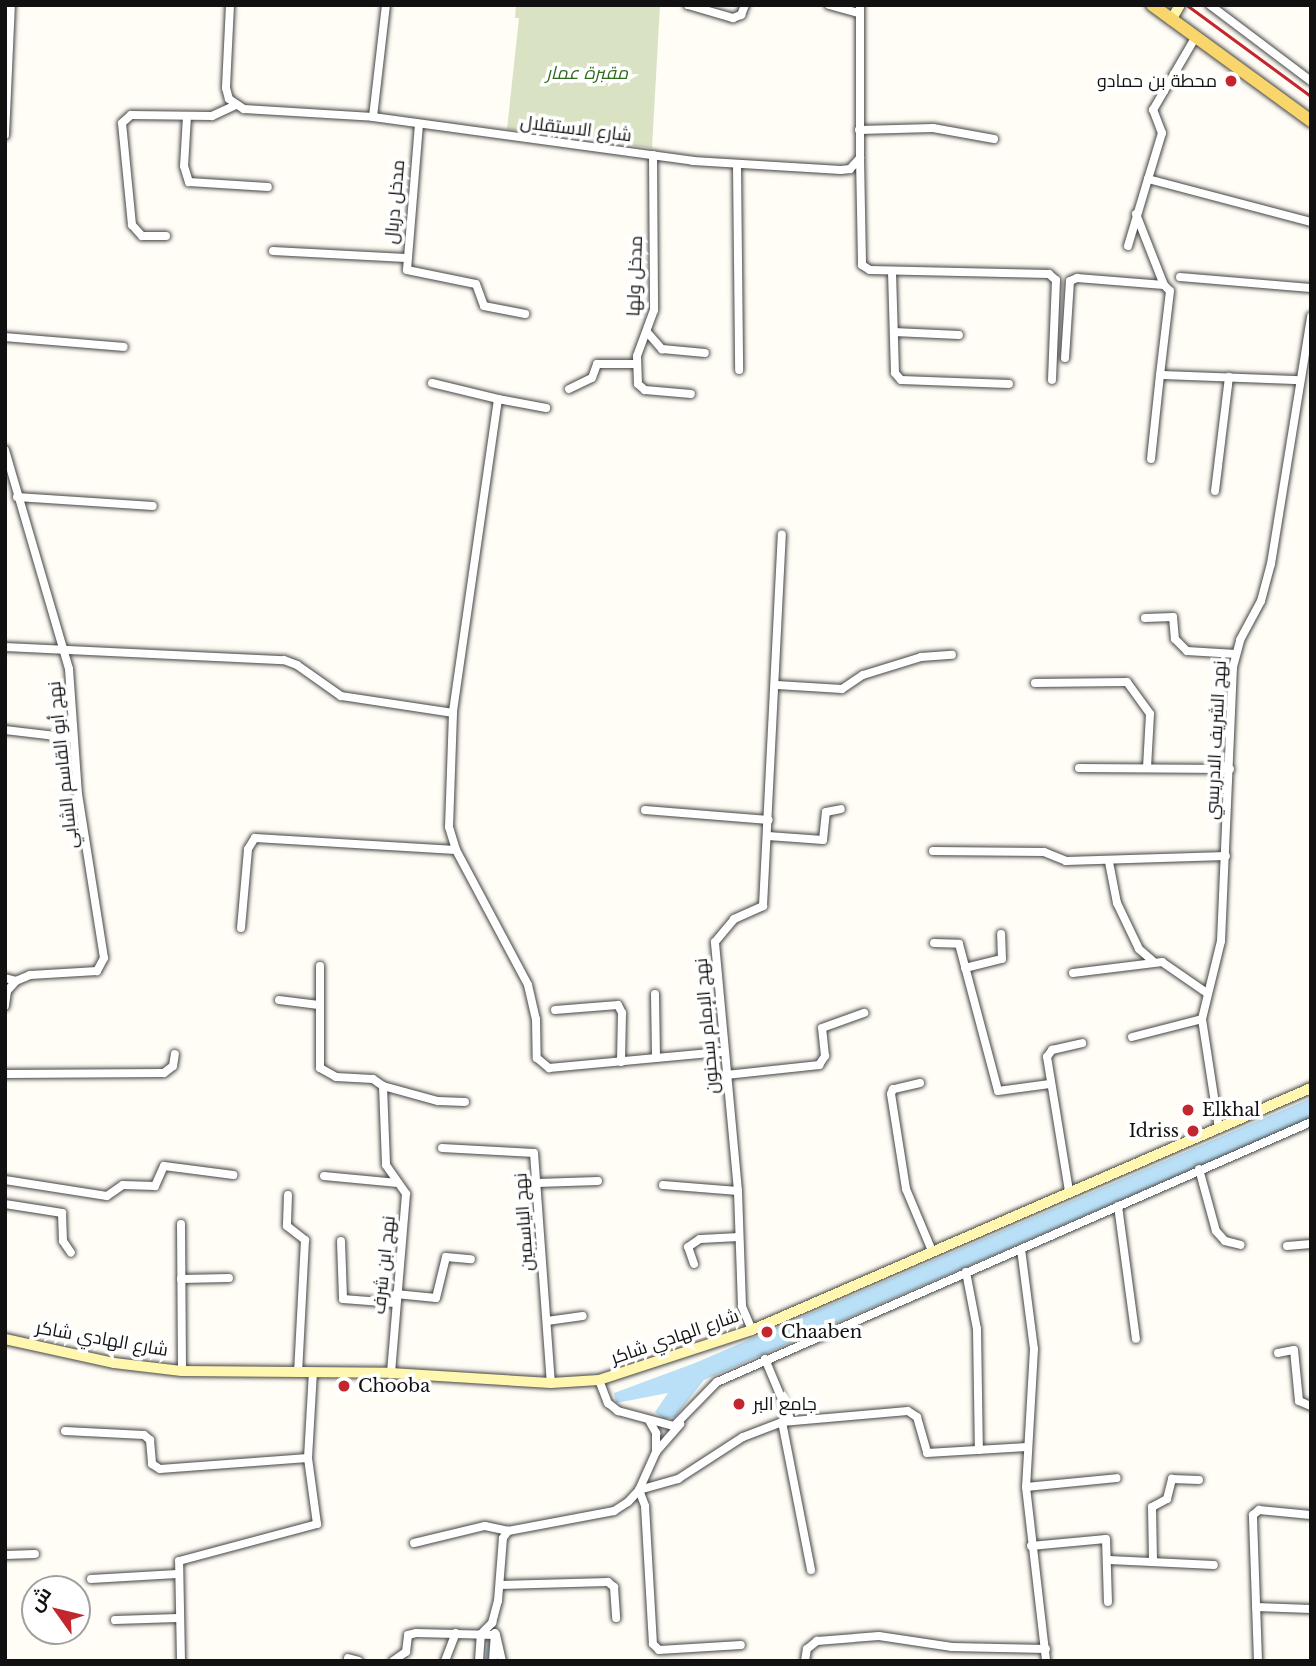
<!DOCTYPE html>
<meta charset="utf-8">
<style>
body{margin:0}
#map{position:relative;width:1316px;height:1666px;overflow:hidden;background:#fffdf5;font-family:"Libre Baskerville",Cairo,serif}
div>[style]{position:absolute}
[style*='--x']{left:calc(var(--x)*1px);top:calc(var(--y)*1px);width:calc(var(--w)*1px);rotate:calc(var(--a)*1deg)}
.cemetery>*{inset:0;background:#d9e3c4}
.water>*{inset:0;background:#b9e0f7}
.stream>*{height:2.5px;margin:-1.25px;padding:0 1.25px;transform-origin:1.25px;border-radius:1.25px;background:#b9e0f7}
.roads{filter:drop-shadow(0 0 2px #444) drop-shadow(0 0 2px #444)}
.street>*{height:8px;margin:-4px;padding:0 4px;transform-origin:4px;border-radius:4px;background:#fff}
.secondary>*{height:10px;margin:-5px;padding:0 5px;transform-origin:5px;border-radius:5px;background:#fff6b0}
.primary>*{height:12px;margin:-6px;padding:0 6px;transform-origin:6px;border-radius:6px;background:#f9d66b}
.rail>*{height:2.5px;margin:-1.25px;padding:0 1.25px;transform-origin:1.25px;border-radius:1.25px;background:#c4262e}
.dots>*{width:19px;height:19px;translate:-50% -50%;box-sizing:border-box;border:4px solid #fff;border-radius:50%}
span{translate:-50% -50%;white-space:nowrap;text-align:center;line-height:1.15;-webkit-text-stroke:7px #fff;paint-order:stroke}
.park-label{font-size:18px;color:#2f6b1f;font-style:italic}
.poi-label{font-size:18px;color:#111}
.right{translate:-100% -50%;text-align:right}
.left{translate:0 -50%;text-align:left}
.street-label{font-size:18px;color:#111}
.frame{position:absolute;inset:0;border:7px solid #111;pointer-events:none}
.north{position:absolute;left:21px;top:1575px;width:70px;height:70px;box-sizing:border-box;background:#fff;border:2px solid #a0a0a0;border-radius:50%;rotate:304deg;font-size:19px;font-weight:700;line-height:28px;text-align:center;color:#111}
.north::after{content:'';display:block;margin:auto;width:24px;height:32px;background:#c4262e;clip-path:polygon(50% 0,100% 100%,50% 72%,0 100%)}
</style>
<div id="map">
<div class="cemetery">
<i style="clip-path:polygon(516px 5px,660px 5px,652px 148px,507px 129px,519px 18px,515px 18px)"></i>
</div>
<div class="water">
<i style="clip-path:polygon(1311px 1098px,1311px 1118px,704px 1380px,675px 1417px,664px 1419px,655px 1412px,668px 1393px,616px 1403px,614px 1393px,695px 1363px)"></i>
</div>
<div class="stream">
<i style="--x:486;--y:1661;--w:25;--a:-83"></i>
</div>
<div class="roads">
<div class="street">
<i style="--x:230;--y:5;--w:83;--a:92.8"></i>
<i style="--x:226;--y:88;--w:11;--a:75"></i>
<i style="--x:229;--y:99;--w:18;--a:34"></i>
<i style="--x:244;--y:109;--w:129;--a:3.5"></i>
<i style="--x:373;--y:117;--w:323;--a:7.8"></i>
<i style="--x:693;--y:161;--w:148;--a:3.5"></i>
<i style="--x:841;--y:170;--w:9;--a:-6"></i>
<i style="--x:850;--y:169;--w:15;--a:-48"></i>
<i style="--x:860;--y:158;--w:153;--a:-90"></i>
<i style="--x:688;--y:5;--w:47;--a:16.1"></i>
<i style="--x:733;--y:18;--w:9;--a:-21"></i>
<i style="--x:741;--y:15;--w:11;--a:-68"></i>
<i style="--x:829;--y:5;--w:31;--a:15"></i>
<i style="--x:1210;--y:5;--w:126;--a:37"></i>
<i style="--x:187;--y:116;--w:50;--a:93.4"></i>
<i style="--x:184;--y:166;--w:17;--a:73"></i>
<i style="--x:189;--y:182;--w:79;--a:3.6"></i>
<i style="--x:373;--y:117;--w:113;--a:-83.4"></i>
<i style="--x:419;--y:124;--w:146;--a:94.7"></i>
<i style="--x:407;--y:270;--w:70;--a:11.5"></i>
<i style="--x:476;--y:284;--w:23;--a:70"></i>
<i style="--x:484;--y:306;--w:42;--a:11"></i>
<i style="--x:859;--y:130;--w:74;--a:-1.5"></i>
<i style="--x:933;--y:128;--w:62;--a:10.2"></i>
<i style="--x:5;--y:135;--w:130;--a:-87.4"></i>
<i style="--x:653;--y:155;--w:155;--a:89.6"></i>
<i style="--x:654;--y:310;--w:49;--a:110.3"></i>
<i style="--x:637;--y:356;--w:28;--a:88"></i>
<i style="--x:638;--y:384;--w:9;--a:41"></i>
<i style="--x:645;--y:390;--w:46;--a:5"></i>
<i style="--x:860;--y:158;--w:107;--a:88.9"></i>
<i style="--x:862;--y:265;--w:9;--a:32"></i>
<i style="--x:870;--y:270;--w:179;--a:1.3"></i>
<i style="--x:1049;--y:274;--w:9;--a:41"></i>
<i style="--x:1056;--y:280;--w:100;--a:92.3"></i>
<i style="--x:737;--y:165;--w:205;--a:89.4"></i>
<i style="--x:1148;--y:179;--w:48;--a:-73.1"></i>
<i style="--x:1162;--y:133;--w:25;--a:-111"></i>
<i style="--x:1153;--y:110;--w:83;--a:-59.7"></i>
<i style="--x:1136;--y:214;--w:76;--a:68.5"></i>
<i style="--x:166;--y:236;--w:24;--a:180"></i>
<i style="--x:142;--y:236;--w:15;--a:-132"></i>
<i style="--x:132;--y:225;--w:102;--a:-95.6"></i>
<i style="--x:122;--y:123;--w:12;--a:-42"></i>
<i style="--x:131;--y:115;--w:81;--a:0.7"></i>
<i style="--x:212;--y:116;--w:26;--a:-25"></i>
<i style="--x:1128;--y:246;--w:70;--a:-73.4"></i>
<i style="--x:1148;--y:179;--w:169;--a:14.8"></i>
<i style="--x:273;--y:251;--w:133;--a:3"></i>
<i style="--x:892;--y:272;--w:101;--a:88.3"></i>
<i style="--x:895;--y:373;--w:9;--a:49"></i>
<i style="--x:901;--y:380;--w:108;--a:2.1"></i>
<i style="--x:1180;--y:277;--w:131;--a:4.8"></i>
<i style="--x:647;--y:332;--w:23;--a:49"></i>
<i style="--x:662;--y:349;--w:43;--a:5.3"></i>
<i style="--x:894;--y:332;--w:65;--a:2.6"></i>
<i style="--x:5;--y:337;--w:119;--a:4.8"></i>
<i style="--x:1065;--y:358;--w:77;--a:-86.3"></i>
<i style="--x:1070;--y:281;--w:8;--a:-23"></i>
<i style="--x:1077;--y:278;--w:87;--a:4.6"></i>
<i style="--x:1164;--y:285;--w:8;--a:45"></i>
<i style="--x:1170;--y:291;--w:85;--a:96.8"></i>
<i style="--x:432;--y:383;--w:68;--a:13.6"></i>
<i style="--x:498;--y:399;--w:317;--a:98.2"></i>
<i style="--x:453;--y:713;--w:114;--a:92"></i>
<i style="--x:449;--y:827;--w:24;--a:73"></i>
<i style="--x:456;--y:850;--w:153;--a:61.9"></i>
<i style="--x:528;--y:985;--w:35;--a:77"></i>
<i style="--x:536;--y:1019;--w:39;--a:89"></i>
<i style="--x:537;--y:1058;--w:16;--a:40"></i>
<i style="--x:549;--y:1068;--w:175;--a:-5.3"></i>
<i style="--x:569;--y:389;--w:25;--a:-26"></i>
<i style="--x:592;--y:378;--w:15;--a:-70"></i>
<i style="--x:597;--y:364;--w:40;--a:0"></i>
<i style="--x:498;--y:399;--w:49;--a:10.6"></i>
<i style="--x:5;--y:450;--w:228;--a:73.7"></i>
<i style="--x:69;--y:669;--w:125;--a:85.9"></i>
<i style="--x:78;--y:794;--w:166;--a:81"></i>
<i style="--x:104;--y:958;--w:15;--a:118"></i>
<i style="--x:97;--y:971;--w:67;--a:176.6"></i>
<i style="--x:30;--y:975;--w:15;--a:157"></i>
<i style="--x:16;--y:981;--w:13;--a:132"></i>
<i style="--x:7;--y:991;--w:15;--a:98"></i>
<i style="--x:1151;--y:459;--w:84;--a:-83.9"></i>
<i style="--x:1160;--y:375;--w:137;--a:2.1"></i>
<i style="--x:1215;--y:491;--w:115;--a:-83"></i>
<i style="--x:17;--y:497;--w:136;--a:3.8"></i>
<i style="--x:1145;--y:618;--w:28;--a:-2"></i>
<i style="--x:1173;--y:617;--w:22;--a:85"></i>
<i style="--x:1175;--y:639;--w:17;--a:45"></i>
<i style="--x:1187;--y:651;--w:49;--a:3.5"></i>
<i style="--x:5;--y:647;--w:279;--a:2.7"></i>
<i style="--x:284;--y:660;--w:14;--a:21"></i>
<i style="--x:297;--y:665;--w:54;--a:35.2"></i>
<i style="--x:341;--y:696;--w:113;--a:8.6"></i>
<i style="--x:1035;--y:683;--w:92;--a:-0.6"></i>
<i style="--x:1127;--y:682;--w:39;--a:54"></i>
<i style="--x:1150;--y:714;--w:53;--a:93.2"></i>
<i style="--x:777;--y:685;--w:65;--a:3.5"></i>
<i style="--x:842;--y:689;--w:25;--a:-34"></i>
<i style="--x:863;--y:675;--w:61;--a:-17.2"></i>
<i style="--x:921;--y:657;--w:31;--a:-4"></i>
<i style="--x:5;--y:730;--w:68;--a:6.7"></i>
<i style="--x:1079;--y:768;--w:151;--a:0.4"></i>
<i style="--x:645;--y:810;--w:124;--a:4.6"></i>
<i style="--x:768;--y:836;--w:55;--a:4.2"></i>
<i style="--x:823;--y:840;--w:28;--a:-84"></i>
<i style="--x:826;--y:812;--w:15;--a:-11"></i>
<i style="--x:933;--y:851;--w:111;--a:0.5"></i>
<i style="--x:1044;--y:852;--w:24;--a:22"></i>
<i style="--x:1066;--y:861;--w:160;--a:-1.8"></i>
<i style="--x:1109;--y:862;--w:42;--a:79"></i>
<i style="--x:1117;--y:903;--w:51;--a:64.4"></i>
<i style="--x:1139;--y:949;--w:18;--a:41"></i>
<i style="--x:241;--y:928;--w:79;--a:-84.9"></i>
<i style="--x:248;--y:849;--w:13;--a:-58"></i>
<i style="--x:255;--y:838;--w:201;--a:3.4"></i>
<i style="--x:934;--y:943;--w:25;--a:2"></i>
<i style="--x:959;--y:944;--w:152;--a:75.1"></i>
<i style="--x:998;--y:1091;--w:52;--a:-7.7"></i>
<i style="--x:320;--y:966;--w:102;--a:90"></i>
<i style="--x:320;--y:1068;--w:18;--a:29"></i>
<i style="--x:336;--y:1077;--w:37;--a:3"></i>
<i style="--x:373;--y:1079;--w:12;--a:35"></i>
<i style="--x:383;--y:1086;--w:79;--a:87.8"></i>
<i style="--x:386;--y:1165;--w:35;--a:55"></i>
<i style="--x:406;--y:1194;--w:180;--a:94.8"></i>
<i style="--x:965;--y:968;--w:38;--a:-14"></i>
<i style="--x:1002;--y:959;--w:25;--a:-92"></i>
<i style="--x:1073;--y:973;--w:90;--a:-7"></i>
<i style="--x:1162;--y:962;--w:55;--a:34.6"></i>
<i style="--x:5;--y:978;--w:11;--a:15"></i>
<i style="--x:655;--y:994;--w:64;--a:89.1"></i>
<i style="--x:279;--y:1000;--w:40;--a:7.1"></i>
<i style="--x:555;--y:1010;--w:63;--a:-4.5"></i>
<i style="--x:618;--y:1005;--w:9;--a:63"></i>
<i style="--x:622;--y:1013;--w:49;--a:91.2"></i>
<i style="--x:1132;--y:1037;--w:72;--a:-14.4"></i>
<i style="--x:5;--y:1074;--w:159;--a:-0.4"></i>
<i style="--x:164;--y:1073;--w:11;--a:-38"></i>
<i style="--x:173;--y:1066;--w:12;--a:-81"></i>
<i style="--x:726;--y:1075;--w:94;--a:-6.1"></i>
<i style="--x:819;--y:1065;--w:11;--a:-56"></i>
<i style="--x:825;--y:1056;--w:28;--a:-96"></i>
<i style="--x:822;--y:1028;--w:45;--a:-19.7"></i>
<i style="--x:920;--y:1083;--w:28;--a:167"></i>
<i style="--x:893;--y:1089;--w:5;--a:112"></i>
<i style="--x:891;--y:1094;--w:96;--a:81"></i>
<i style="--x:906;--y:1189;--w:67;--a:67.2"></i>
<i style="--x:383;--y:1086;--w:57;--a:15.3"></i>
<i style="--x:438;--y:1101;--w:27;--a:2"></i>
<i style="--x:1219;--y:1129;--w:111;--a:-98.8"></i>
<i style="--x:1202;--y:1019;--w:80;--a:-76.3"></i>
<i style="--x:1221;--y:941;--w:274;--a:-87.5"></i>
<i style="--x:1233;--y:667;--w:28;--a:-75"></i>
<i style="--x:1240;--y:640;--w:44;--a:-61.7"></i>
<i style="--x:1261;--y:601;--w:38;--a:-75"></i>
<i style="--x:1271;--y:564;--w:251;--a:-80.8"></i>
<i style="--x:442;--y:1148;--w:92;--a:3.1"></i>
<i style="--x:534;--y:1153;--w:231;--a:85.8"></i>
<i style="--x:1199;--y:1169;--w:64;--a:74.7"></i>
<i style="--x:1216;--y:1231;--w:13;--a:48"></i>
<i style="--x:1225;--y:1241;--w:16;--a:14"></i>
<i style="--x:324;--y:1176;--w:74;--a:5.4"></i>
<i style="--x:5;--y:1180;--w:103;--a:8.9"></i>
<i style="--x:107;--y:1196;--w:19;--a:-35"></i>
<i style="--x:123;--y:1185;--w:32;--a:2"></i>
<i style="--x:155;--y:1186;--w:22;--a:-66"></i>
<i style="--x:164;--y:1166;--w:70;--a:7.4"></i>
<i style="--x:537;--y:1183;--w:61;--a:-1.9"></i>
<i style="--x:663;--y:1185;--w:75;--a:4.6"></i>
<i style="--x:1069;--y:1191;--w:136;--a:-99.3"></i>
<i style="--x:1047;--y:1057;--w:9;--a:-54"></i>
<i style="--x:1052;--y:1050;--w:31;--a:-13"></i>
<i style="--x:288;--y:1195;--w:31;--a:92"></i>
<i style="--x:287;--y:1226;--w:23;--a:38"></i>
<i style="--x:305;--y:1240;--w:132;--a:93"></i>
<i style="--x:5;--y:1204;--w:58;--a:9"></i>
<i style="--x:62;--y:1213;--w:28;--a:88"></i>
<i style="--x:63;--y:1241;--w:14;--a:56"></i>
<i style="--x:1118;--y:1206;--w:134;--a:82.3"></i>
<i style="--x:181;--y:1224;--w:147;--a:89.6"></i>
<i style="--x:341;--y:1241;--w:58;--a:88"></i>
<i style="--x:343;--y:1299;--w:52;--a:4.4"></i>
<i style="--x:1287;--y:1246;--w:24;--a:-5"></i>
<i style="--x:1021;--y:1249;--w:101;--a:82.6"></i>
<i style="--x:1034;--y:1349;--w:138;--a:93.3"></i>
<i style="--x:1026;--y:1487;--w:175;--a:83.4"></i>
<i style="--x:694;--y:1264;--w:18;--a:-109"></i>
<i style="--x:688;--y:1247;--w:14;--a:-34"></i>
<i style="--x:700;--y:1239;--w:39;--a:-3"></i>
<i style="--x:966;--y:1272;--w:58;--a:79.1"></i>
<i style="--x:977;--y:1329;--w:121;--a:89.1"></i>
<i style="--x:181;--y:1279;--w:48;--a:-1.2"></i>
<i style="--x:396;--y:1294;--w:40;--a:5.7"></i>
<i style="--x:436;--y:1298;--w:42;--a:-76.3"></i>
<i style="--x:446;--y:1257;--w:25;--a:5"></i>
<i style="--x:547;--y:1321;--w:36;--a:-8"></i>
<i style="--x:752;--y:1330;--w:26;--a:-113"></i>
<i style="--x:742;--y:1306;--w:115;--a:-92"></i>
<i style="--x:738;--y:1191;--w:250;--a:-95.3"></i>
<i style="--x:715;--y:942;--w:30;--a:-50"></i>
<i style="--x:734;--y:919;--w:32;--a:-24"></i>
<i style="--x:763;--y:906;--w:372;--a:-87.1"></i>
<i style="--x:1278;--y:1353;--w:16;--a:-11"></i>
<i style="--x:1294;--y:1350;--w:51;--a:84.4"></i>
<i style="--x:1299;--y:1401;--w:13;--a:23"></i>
<i style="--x:765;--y:1359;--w:67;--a:67.2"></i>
<i style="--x:599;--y:1380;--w:25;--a:69"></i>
<i style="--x:608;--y:1403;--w:13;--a:39"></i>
<i style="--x:618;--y:1411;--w:58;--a:15"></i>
<i style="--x:674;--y:1426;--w:62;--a:-45.7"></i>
<i style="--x:717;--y:1382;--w:648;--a:-23.64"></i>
<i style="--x:650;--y:1422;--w:13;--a:61"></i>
<i style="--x:656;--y:1433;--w:19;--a:90"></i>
<i style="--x:782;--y:1422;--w:151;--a:78.9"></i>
<i style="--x:65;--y:1431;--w:79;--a:2.9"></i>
<i style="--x:144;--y:1435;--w:8;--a:40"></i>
<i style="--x:150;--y:1440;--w:24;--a:85"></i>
<i style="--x:152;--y:1464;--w:9;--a:32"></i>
<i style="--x:160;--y:1469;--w:148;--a:-4.3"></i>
<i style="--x:1026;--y:1487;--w:91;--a:-5.6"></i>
<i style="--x:639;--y:1490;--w:41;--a:-15.8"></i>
<i style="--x:678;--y:1479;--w:77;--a:-32.9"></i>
<i style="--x:743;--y:1437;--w:42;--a:-21"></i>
<i style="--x:782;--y:1422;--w:126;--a:-5"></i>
<i style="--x:908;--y:1411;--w:11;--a:34"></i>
<i style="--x:917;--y:1417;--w:37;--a:74"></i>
<i style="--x:927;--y:1453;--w:100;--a:-3.4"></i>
<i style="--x:639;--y:1490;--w:17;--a:69"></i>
<i style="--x:645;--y:1506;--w:138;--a:86.7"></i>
<i style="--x:653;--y:1644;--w:8;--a:45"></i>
<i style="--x:659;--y:1650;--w:82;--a:-3.5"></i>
<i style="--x:414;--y:1543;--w:73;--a:-13.5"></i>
<i style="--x:485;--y:1526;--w:24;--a:12"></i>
<i style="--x:1031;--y:1546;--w:75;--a:-5.3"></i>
<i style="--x:1106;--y:1539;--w:63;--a:88.2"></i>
<i style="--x:5;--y:1555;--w:30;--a:-2"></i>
<i style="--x:1109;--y:1560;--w:105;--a:2.7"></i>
<i style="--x:1153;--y:1560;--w:53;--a:-91.1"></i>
<i style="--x:1152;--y:1507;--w:17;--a:-28"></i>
<i style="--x:1167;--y:1499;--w:21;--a:-76"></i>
<i style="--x:1172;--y:1479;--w:27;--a:2"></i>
<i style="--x:91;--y:1579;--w:86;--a:-3.3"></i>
<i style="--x:500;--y:1585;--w:108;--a:-1.6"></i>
<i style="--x:608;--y:1582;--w:8;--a:40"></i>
<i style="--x:614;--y:1587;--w:31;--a:86"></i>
<i style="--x:1256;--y:1607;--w:55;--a:2.1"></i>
<i style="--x:115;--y:1620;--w:63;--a:-1.8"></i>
<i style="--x:348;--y:1658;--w:11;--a:15"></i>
<i style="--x:181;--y:1661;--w:100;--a:-91.1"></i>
<i style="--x:179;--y:1561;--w:143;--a:-15"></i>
<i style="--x:317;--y:1524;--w:67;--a:-97.8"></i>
<i style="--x:308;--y:1458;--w:86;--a:-86.7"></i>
<i style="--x:393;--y:1661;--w:16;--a:-35"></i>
<i style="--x:406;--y:1652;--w:17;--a:-83"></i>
<i style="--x:408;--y:1635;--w:8;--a:-14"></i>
<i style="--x:416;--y:1633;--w:80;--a:1.4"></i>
<i style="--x:496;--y:1635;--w:27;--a:77"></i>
<i style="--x:445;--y:1661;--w:30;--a:-69"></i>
<i style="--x:479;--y:1661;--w:27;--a:-86"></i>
<i style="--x:481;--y:1634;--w:16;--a:-45"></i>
<i style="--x:492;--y:1623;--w:23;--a:-75"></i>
<i style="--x:498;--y:1601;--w:63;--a:-85.5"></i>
<i style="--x:503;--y:1538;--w:9;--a:-54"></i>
<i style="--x:508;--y:1531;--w:108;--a:-10.7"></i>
<i style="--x:614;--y:1511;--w:17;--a:-33"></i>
<i style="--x:628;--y:1502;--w:16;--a:-47"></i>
<i style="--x:639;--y:1490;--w:42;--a:-65.9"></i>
<i style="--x:656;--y:1452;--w:37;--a:-49"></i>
<i style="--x:493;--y:1661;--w:28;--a:-86"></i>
<i style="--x:805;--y:1661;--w:12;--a:-81"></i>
<i style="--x:807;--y:1649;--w:13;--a:-39"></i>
<i style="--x:817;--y:1641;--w:62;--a:-4.6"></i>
<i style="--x:879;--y:1636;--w:74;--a:8.6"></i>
<i style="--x:952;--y:1647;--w:94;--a:1.2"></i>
<i style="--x:1258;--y:1661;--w:146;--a:-92"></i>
<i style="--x:1253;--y:1515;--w:8;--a:-40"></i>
<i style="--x:1259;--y:1510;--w:52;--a:5.5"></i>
</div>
<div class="secondary">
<i style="--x:1171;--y:20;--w:17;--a:-59"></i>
<i style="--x:5;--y:1339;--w:112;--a:12.4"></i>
<i style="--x:114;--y:1363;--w:68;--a:6.7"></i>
<i style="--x:182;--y:1371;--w:209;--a:0.5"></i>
<i style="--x:391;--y:1373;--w:160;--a:3.6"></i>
<i style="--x:551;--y:1383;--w:48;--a:-3.6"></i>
<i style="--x:599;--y:1380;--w:161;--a:-18.1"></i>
<i style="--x:752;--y:1330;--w:609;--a:-23.41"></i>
</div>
<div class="primary">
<i style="--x:1152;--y:5;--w:197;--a:36.1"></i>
</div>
</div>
<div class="rail">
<i style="--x:1187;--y:5;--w:154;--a:36.3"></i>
</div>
<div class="dots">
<i style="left:1231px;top:81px;background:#c4262e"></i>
<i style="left:1188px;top:1110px;background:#c4262e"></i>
<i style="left:1193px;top:1131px;background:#c4262e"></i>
<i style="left:767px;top:1332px;background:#c4262e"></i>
<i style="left:344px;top:1386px;background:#c4262e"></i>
<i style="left:739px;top:1404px;background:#c4262e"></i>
</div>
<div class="park-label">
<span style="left:587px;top:73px">مقبرة عمار</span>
</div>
<div class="poi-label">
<span class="right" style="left:1217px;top:81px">محطة بن حمادو</span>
<span class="left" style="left:1202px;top:1110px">Elkhal</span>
<span class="right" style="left:1179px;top:1131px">Idriss</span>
<span class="left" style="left:781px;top:1332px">Chaaben</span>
<span class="left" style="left:358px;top:1386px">Chooba</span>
<span class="left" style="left:753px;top:1404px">جامع البر</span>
</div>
<div class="street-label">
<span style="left:576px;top:129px;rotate:7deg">شارع الاستقلال</span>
<span style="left:395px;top:202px;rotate:-85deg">مدخل دربال</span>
<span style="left:635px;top:276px;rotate:-88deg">مدخل ولها</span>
<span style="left:1216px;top:740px;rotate:-87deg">نهج الشريف الادريسي</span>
<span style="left:63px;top:765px;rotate:-96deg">نهج أبو القاسم الشابي</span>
<span style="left:707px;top:1026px;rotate:-95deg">نهج الإمام سحنون</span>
<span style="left:524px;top:1222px;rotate:-94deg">نهج الياسمين</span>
<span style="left:384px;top:1265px;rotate:-84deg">نهج ابن شرف</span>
<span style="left:675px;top:1337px;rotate:-19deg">شارع الهادي شاكر</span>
<span style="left:102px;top:1339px;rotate:10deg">شارع الهادي شاكر</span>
</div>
<div class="frame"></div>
<div class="north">ش</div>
</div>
